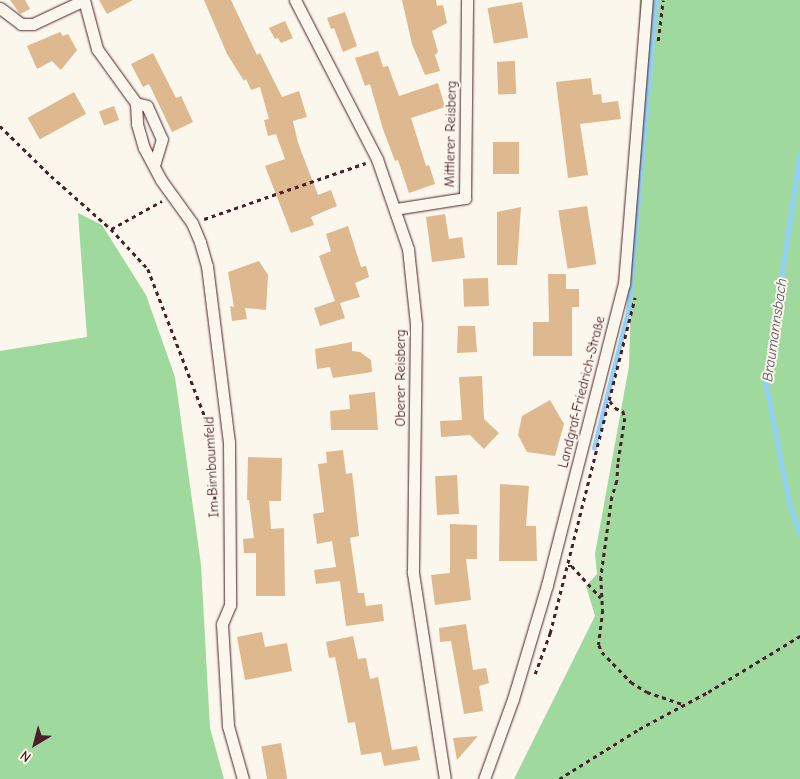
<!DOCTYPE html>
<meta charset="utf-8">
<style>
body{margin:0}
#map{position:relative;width:800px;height:779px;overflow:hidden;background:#fbf7ec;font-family:"Comic Neue",sans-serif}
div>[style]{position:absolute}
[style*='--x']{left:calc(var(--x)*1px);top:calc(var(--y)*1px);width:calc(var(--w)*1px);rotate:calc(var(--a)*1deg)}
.green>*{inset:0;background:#a0d99e}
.stream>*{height:4.5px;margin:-2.25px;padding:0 2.25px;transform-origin:2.25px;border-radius:2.25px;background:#93d1f4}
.building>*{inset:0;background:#deb98f;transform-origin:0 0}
.path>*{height:2.5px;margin-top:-1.25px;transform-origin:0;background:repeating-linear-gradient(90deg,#4a1f2b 0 4px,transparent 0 8px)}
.roads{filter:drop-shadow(0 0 1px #4a1f2b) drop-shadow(0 0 1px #4a1f2b)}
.street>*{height:11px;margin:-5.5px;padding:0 5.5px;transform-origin:5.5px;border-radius:5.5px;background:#fbf7ec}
span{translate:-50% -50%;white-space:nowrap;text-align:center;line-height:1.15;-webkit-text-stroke:4px #fbf7ec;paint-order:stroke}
.street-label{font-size:14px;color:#4a1f2b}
.water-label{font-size:15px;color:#605467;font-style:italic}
.north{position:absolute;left:10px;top:719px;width:50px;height:50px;-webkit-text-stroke:4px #fbf7ec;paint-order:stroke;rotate:217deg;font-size:14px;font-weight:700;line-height:20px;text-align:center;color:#4a1f2b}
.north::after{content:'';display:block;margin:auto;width:18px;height:22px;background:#4a1f2b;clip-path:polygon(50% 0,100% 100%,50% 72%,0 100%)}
</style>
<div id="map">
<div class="green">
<i style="clip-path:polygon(640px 0,800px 0,800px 779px,514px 779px,595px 616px,586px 586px,597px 574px,595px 554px,629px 366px)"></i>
<i style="clip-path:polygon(78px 213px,102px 225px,146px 295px,175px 377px,201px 565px,210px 728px,224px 779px,0 779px,0 351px,87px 337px)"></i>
</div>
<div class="stream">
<i style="--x:800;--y:154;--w:232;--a:98.4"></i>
<i style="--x:766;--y:384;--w:123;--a:78.8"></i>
<i style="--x:790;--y:505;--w:31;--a:71"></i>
<i style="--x:594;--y:448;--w:140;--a:-76"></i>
<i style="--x:628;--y:312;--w:313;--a:-84.9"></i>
</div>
<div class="building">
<i style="clip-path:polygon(10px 0,25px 0,30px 9px,20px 14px)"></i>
<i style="clip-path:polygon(99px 0,133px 0,107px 14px)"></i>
<i style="clip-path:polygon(204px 0,231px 0,257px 55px,260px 53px,282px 97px,299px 91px,307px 117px,293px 121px,298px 143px,318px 195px,331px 190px,337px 206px,311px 217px,314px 225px,291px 233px,265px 166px,285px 159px,276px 134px,268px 136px,264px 120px,269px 119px,260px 87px,251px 90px,246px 79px,244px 81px,227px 54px)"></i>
<i style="clip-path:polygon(402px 0,436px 0,437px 6px,443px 5px,447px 23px,432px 31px,438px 52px,435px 55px,440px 71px,425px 75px,412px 44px)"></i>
<i style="left:522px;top:2px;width:36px;height:35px;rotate:80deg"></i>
<i style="clip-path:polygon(345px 12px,357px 46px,343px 52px,334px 28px,331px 29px,327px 18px)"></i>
<i style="clip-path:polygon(285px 21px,293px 38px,281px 43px,278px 38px,275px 39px,269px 28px)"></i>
<i style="clip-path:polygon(60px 32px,63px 36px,68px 34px,77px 50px,61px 70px,52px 61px,37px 69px,27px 46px)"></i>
<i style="clip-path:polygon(378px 51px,383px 67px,388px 66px,399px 96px,438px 83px,445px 107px,411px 118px,426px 166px,429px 165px,435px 184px,409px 193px,398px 160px,395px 161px,383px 129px,370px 84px,365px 86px,355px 58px)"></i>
<i style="clip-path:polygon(153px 53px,176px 98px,181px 96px,193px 122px,172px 132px,149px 84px,143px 87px,131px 64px)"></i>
<i style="left:515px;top:61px;width:33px;height:18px;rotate:88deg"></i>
<i style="clip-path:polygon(591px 78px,593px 95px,601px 94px,602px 103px,618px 101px,621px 119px,580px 124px,588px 175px,568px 178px,556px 82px)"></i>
<i style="left:74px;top:92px;width:25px;height:53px;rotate:61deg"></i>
<i style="left:114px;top:106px;width:15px;height:16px;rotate:70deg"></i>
<i style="left:493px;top:142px;width:26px;height:32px"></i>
<i style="left:587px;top:206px;width:59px;height:29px;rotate:81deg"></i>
<i style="clip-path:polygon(521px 207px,517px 265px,497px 265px,497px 212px)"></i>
<i style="clip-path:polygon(445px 214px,449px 239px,462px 237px,465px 258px,432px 262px,426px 217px)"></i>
<i style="clip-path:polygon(348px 226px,361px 267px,366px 266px,369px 277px,355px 283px,360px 297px,340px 303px,345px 318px,320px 326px,314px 308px,335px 301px,319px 256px,331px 251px,326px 234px)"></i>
<i style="clip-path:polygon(259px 261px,268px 275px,266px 310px,245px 308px,247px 319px,232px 321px,230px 306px,234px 307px,228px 272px)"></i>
<i style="clip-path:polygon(548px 274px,566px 274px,566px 289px,579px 289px,579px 307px,572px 307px,572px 356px,533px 356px,533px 322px,549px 322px)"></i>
<i style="left:488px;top:278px;width:28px;height:25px;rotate:88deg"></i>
<i style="clip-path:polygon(458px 326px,475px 326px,477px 352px,457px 353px)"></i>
<i style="clip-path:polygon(352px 342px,352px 351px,360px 352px,371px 360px,372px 372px,333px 378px,330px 367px,317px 369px,315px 349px)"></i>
<i style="clip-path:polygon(482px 376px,484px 419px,499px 433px,484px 449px,470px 435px,441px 437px,440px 421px,462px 420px,459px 377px)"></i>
<i style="clip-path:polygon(375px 392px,378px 430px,331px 430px,330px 411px,350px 409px,349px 395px)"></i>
<i style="clip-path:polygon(550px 400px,564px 424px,555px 456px,527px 452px,518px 435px,522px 416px)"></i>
<i style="clip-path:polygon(343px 450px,346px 474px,352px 473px,354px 489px,359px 536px,350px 538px,358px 593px,364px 593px,366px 606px,382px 604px,384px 621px,346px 626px,340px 581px,316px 584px,314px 570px,336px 567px,332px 541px,317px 544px,313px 514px,324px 512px,318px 464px,327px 463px,326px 452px)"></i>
<i style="clip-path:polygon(248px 457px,282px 458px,281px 501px,269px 501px,271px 529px,284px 528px,285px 596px,256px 596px,256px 553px,244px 553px,243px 539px,254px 538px,249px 500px,247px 500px)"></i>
<i style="left:457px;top:475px;width:39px;height:22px;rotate:87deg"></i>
<i style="clip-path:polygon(500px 484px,529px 486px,526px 526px,536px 526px,537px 561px,499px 561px)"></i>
<i style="clip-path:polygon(450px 524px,477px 525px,477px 559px,466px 559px,471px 600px,435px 605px,431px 575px,450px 573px)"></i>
<i style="clip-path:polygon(466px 624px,473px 670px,486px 668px,489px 683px,479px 686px,483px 711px,464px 714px,451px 641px,440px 642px,439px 628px)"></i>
<i style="clip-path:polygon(262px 632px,265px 647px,287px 643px,292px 671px,245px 680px,237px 637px)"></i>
<i style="clip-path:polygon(353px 636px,358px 659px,366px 658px,370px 679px,378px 677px,392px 750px,417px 746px,420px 760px,384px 766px,381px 752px,361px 755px,355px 722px,348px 723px,335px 657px,329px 658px,326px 642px)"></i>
<i style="clip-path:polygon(478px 736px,457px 760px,453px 738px)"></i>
<i style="left:281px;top:743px;width:36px;height:20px;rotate:80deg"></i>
</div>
<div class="path">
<i style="--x:658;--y:41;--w:41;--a:-83"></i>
<i style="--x:0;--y:126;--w:71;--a:44.4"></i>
<i style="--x:51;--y:176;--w:80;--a:41.5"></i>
<i style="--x:111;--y:229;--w:54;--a:47.2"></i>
<i style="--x:148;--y:269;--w:175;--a:68.9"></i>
<i style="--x:211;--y:432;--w:82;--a:86.5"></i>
<i style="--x:204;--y:219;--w:171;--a:-19.1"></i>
<i style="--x:111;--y:229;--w:58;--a:-28.8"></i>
<i style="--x:610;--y:401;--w:9;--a:54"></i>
<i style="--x:615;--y:408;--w:9;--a:21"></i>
<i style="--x:623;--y:411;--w:7;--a:74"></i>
<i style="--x:625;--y:418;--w:47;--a:98.7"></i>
<i style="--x:618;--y:464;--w:17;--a:93"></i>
<i style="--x:617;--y:481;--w:17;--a:107"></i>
<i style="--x:612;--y:497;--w:81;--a:97.8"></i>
<i style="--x:601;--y:577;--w:33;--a:87"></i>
<i style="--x:603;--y:610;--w:35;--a:97"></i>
<i style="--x:599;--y:645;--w:8;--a:67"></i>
<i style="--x:602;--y:652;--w:42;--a:46"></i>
<i style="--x:631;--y:682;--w:19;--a:32"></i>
<i style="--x:647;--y:692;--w:40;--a:18.9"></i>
<i style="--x:568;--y:566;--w:4;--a:0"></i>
<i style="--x:572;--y:566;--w:43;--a:47.8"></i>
<i style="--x:535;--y:674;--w:44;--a:-69.9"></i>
<i style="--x:550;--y:633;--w:346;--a:-75.8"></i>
<i style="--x:559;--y:779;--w:94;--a:-32"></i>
<i style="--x:639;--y:729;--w:78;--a:-28.2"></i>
<i style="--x:708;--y:692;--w:108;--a:-31.3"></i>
</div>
<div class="roads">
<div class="street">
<i style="--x:84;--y:0;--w:51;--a:75.1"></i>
<i style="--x:97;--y:49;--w:67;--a:54.2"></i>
<i style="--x:136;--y:103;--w:21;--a:87"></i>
<i style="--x:137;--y:124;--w:25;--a:74"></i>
<i style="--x:144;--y:148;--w:36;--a:62"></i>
<i style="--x:161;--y:180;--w:53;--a:54.2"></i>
<i style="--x:192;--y:223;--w:21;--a:67"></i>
<i style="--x:200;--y:242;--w:25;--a:74"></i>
<i style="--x:207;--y:266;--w:177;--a:82.9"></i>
<i style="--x:229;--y:442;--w:163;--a:89.6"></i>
<i style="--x:230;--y:605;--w:21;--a:113"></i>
<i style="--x:222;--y:624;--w:102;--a:86.6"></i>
<i style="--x:228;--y:726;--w:55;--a:74.2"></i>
<i style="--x:295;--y:0;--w:179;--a:62.7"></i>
<i style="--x:377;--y:159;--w:95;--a:71"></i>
<i style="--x:408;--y:249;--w:75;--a:83.9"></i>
<i style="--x:416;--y:324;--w:249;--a:90.7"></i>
<i style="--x:413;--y:573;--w:208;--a:81.2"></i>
<i style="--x:0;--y:8;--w:26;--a:37"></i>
<i style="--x:21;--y:24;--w:12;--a:0"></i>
<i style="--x:33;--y:24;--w:56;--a:-25.2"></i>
<i style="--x:136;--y:103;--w:11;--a:15"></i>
<i style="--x:147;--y:106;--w:36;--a:66"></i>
<i style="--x:162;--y:139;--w:28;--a:107"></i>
<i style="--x:395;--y:209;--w:71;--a:-8.9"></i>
<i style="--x:465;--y:198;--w:198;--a:-89.4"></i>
<i style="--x:484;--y:779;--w:85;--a:-70.1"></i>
<i style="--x:513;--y:699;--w:119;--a:-73.4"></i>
<i style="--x:547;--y:585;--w:311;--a:-75.7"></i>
<i style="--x:624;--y:284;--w:285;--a:-85.4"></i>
</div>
</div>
<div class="street-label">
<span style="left:451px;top:134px;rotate:-89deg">Mittlerer Reisberg</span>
<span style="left:401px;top:378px;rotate:-90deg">Oberer Reisberg</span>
<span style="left:582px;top:392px;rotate:-76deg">Landgraf-Friedrich-Straße</span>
<span style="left:212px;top:467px;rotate:-93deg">Im Birnbaumfeld</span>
</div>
<div class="water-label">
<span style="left:775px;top:330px;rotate:-82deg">Braumannsbach</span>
</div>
<div class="north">N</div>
</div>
